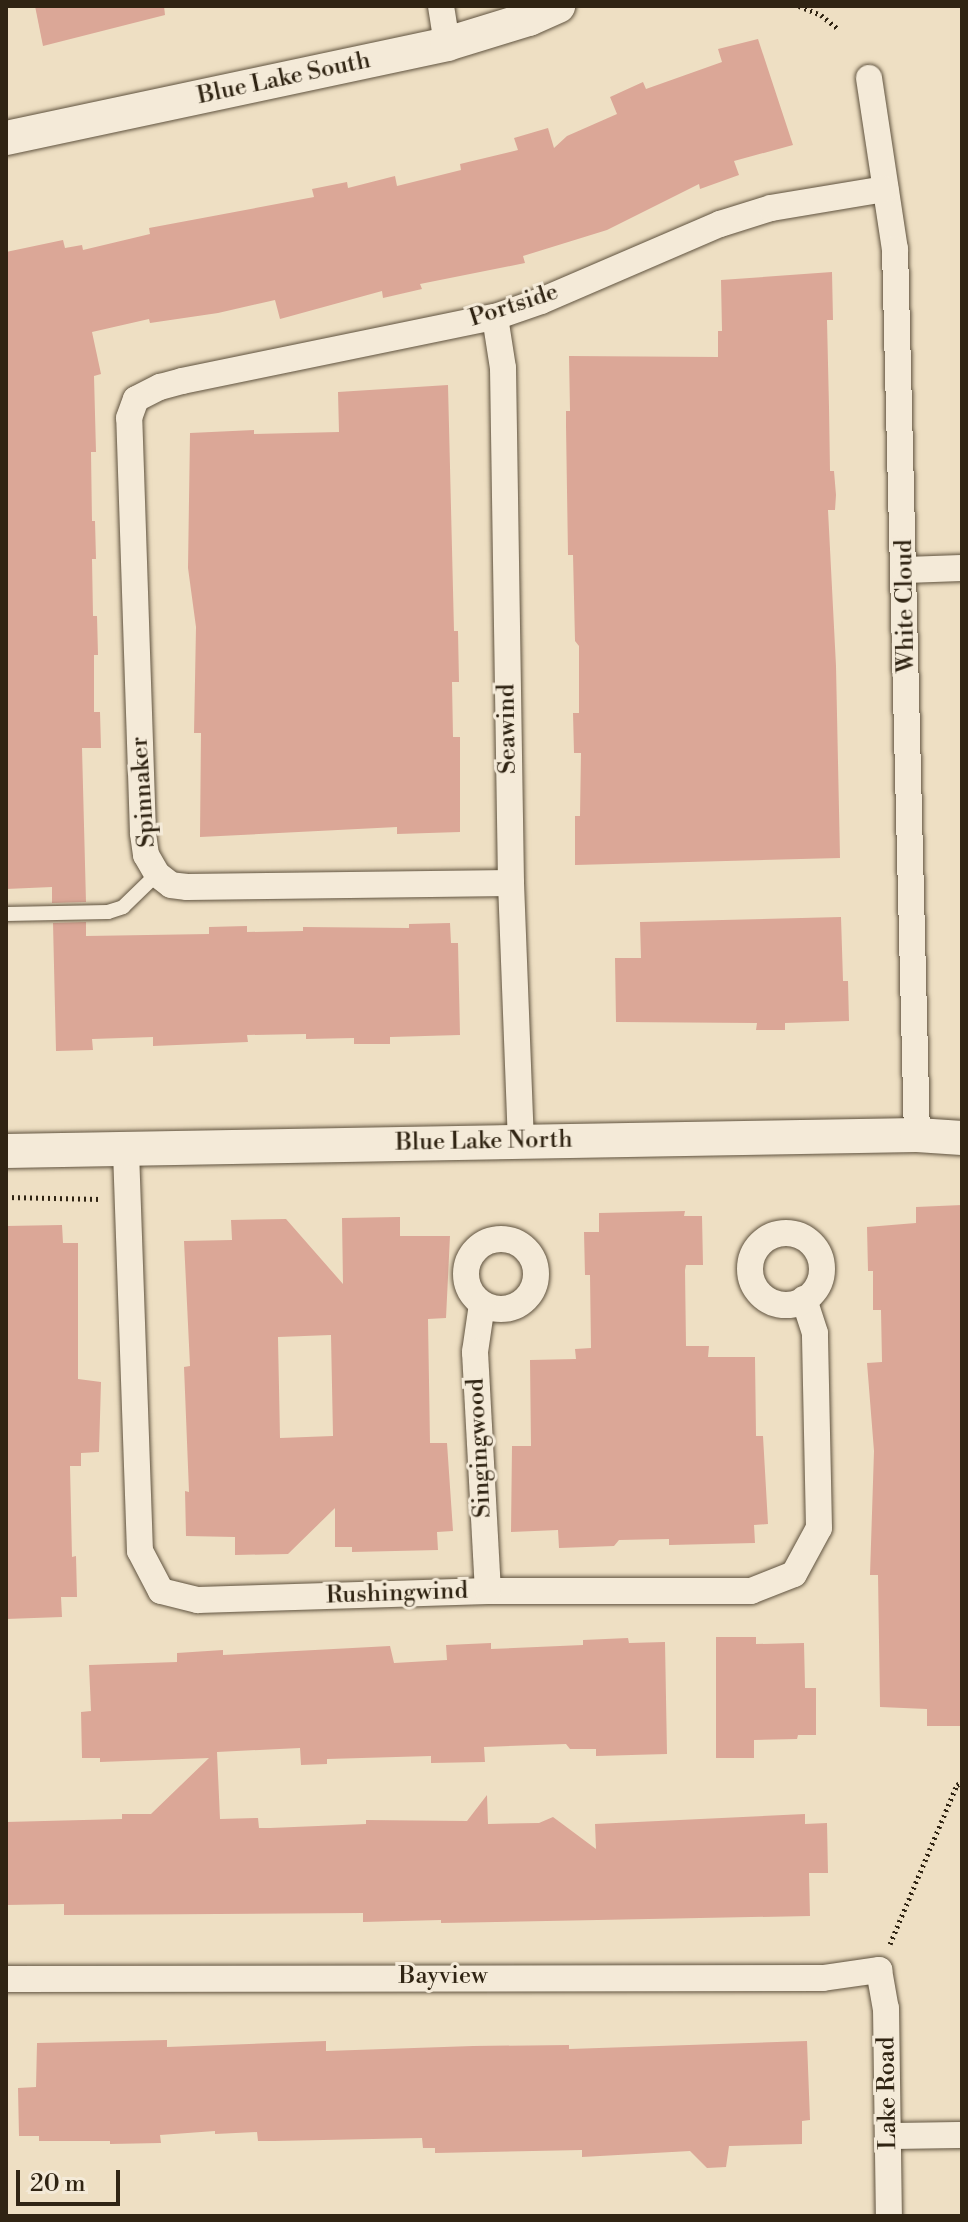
<!DOCTYPE html>
<style>
body{margin:0}
#map{position:relative;width:968px;height:2222px;overflow:hidden;background:#eedfc3;font-family:"Libre Bodoni",serif}
div>[style]{position:absolute}
[style*='--x']{left:calc(var(--x)*1px);top:calc(var(--y)*1px);width:calc(var(--w)*1px);rotate:calc(var(--a)*1deg)}
.building>*{inset:0;background:#dba797}
.path>*{height:5px;margin-top:-2.5px;transform-origin:0;background:repeating-linear-gradient(90deg,#302413 0 2px,transparent 0 6px)}
.roads{filter:drop-shadow(0 0 2px #60533f) drop-shadow(0 0 2px #60533f)}
.service>*{height:14px;margin:-7px;padding:0 7px;transform-origin:7px;border-radius:7px;background:#f4ead8}
.minor>*{height:26px;margin:-13px;padding:0 13px;transform-origin:13px;border-radius:13px;background:#f4ead8}
.minor>.ring{margin:-13px;padding:0;box-sizing:content-box;background:none;border:26px solid #f4ead8;border-radius:50%}
.tertiary>*{height:34px;margin:-17px;padding:0 17px;transform-origin:17px;border-radius:17px;background:#f4ead8}
span{translate:-50% -50%;white-space:nowrap;text-align:center;line-height:1.15;-webkit-text-stroke:6px #f4ead8;paint-order:stroke}
.street-label{font-size:24px;color:#302413}
.frame{position:absolute;inset:0;border:8px solid #302413;pointer-events:none}
.scale{position:absolute;left:16px;top:2170px;width:104px;height:36px;box-sizing:border-box;border:4px solid #302413;border-top:0;padding-left:10px;font-size:24px;line-height:28px;white-space:nowrap;color:#302413;-webkit-text-stroke:6px #f4ead8;paint-order:stroke}
</style>
<div id="map">
<div class="building">
<i style="clip-path:polygon(35px 6px,164px 6px,165px 15px,43px 46px)"></i>
<i style="clip-path:polygon(758px 39px,793px 145px,734px 161px,739px 175px,700px 189px,699px 184px,607px 230px,523px 256px,525px 263px,420px 284px,422px 289px,383px 298px,382px 291px,280px 319px,275px 300px,218px 313px,150px 323px,149px 319px,92px 332px,101px 374px,94px 376px,96px 452px,91px 452px,92px 521px,95px 521px,96px 559px,92px 559px,93px 616px,97px 616px,98px 655px,94px 655px,94px 712px,100px 712px,101px 748px,82px 748px,86px 902px,52px 903px,52px 887px,6px 889px,6px 252px,63px 240px,65px 248px,82px 245px,83px 250px,150px 234px,149px 228px,314px 197px,312px 189px,347px 182px,348px 188px,395px 176px,397px 186px,461px 170px,460px 164px,518px 150px,514px 138px,548px 128px,554px 148px,567px 136px,617px 114px,610px 97px,643px 82px,646px 89px,722px 62px,718px 49px)"></i>
<i style="clip-path:polygon(832px 272px,833px 320px,827px 320px,829px 407px,830px 471px,834px 471px,836px 495px,835px 510px,828px 510px,836px 666px,840px 858px,575px 865px,575px 816px,580px 816px,581px 753px,574px 753px,573px 713px,579px 713px,579px 646px,575px 641px,573px 555px,568px 555px,566px 426px,566px 411px,570px 411px,569px 356px,718px 357px,718px 331px,722px 331px,721px 280px)"></i>
<i style="clip-path:polygon(448px 385px,454px 631px,458px 631px,459px 682px,452px 682px,453px 737px,460px 737px,460px 832px,397px 834px,397px 827px,200px 837px,201px 733px,194px 733px,196px 627px,188px 568px,190px 433px,254px 430px,254px 434px,339px 432px,338px 392px)"></i>
<i style="clip-path:polygon(841px 917px,843px 981px,848px 981px,849px 1021px,785px 1023px,785px 1030px,756px 1030px,757px 1023px,616px 1022px,615px 958px,641px 958px,640px 922px)"></i>
<i style="clip-path:polygon(86px 922px,86px 936px,209px 934px,209px 927px,247px 926px,247px 932px,303px 931px,303px 927px,409px 928px,409px 924px,450px 923px,451px 943px,458px 943px,460px 1035px,390px 1037px,390px 1044px,354px 1044px,354px 1038px,306px 1039px,306px 1034px,247px 1035px,248px 1042px,153px 1046px,153px 1037px,92px 1039px,93px 1050px,56px 1051px,53px 923px)"></i>
<i style="clip-path:polygon(962px 1205px,962px 1726px,927px 1726px,927px 1709px,880px 1707px,878px 1575px,870px 1575px,874px 1451px,867px 1363px,882px 1362px,881px 1310px,873px 1310px,873px 1271px,868px 1271px,867px 1227px,916px 1223px,916px 1207px)"></i>
<i style="clip-path:polygon(685px 1211px,684px 1216px,702px 1216px,703px 1265px,686px 1265px,685px 1270px,686px 1346px,709px 1346px,708px 1357px,755px 1357px,756px 1436px,763px 1436px,768px 1524px,754px 1525px,755px 1543px,669px 1545px,669px 1539px,619px 1540px,614px 1546px,559px 1548px,558px 1530px,511px 1532px,512px 1446px,531px 1446px,530px 1360px,576px 1359px,575px 1349px,591px 1348px,590px 1275px,585px 1275px,584px 1232px,599px 1232px,599px 1213px)"></i>
<i style="clip-path:polygon(evenodd,400px 1217px,400px 1236px,450px 1236px,446px 1318px,428px 1319px,430px 1443px,447px 1443px,453px 1531px,437px 1532px,438px 1550px,352px 1552px,352px 1547px,335px 1547px,335px 1508px,288px 1554px,235px 1555px,235px 1537px,186px 1536px,185px 1491px,189px 1492px,184px 1367px,190px 1366px,184px 1241px,232px 1240px,231px 1220px,286px 1219px,343px 1284px,342px 1218px,400px 1217px,331px 1335px,333px 1436px,280px 1438px,278px 1337px,331px 1335px)"></i>
<i style="clip-path:polygon(62px 1225px,63px 1243px,78px 1243px,78px 1379px,101px 1382px,99px 1452px,81px 1453px,81px 1466px,70px 1466px,72px 1557px,76px 1556px,77px 1597px,61px 1597px,62px 1617px,6px 1619px,6px 1226px)"></i>
<i style="clip-path:polygon(716px 1637px,756px 1637px,756px 1644px,804px 1643px,805px 1688px,816px 1688px,816px 1735px,798px 1735px,797px 1739px,754px 1740px,754px 1758px,716px 1758px)"></i>
<i style="clip-path:polygon(628px 1638px,629px 1643px,665px 1642px,667px 1754px,596px 1756px,596px 1749px,570px 1749px,566px 1744px,484px 1747px,485px 1762px,431px 1763px,431px 1756px,327px 1759px,327px 1764px,301px 1765px,300px 1748px,217px 1752px,220px 1819px,258px 1818px,259px 1828px,270px 1828px,366px 1824px,366px 1820px,467px 1821px,487px 1795px,488px 1824px,539px 1823px,553px 1817px,596px 1849px,595px 1824px,805px 1814px,805px 1824px,827px 1823px,828px 1873px,809px 1873px,810px 1916px,441px 1923px,441px 1920px,363px 1922px,363px 1913px,64px 1915px,64px 1904px,6px 1905px,6px 1822px,122px 1819px,122px 1814px,151px 1814px,209px 1758px,100px 1762px,100px 1758px,82px 1758px,81px 1712px,91px 1711px,89px 1665px,177px 1662px,177px 1653px,223px 1650px,223px 1655px,390px 1646px,394px 1663px,447px 1660px,446px 1645px,491px 1643px,491px 1649px,583px 1645px,583px 1640px)"></i>
<i style="clip-path:polygon(167px 2040px,167px 2047px,326px 2041px,326px 2051px,473px 2046px,569px 2045px,569px 2049px,807px 2041px,810px 2120px,802px 2121px,802px 2144px,729px 2146px,726px 2167px,707px 2168px,690px 2151px,582px 2157px,582px 2150px,435px 2153px,435px 2148px,423px 2148px,422px 2138px,274px 2141px,258px 2141px,257px 2132px,215px 2134px,215px 2131px,160px 2135px,161px 2143px,110px 2144px,110px 2141px,39px 2141px,39px 2136px,19px 2136px,18px 2088px,36px 2087px,37px 2043px)"></i>
</div>
<div class="path">
<i style="--x:799;--y:6;--w:24;--a:22"></i>
<i style="--x:821;--y:15;--w:22;--a:39"></i>
<i style="--x:6;--y:1197;--w:95;--a:1.2"></i>
<i style="--x:890;--y:1944;--w:173;--a:-67.2"></i>
<i style="--x:957;--y:1785;--w:6;--a:-31"></i>
</div>
<div class="roads">
<div class="service">
<i style="--x:6;--y:914;--w:102;--a:-1.1"></i>
<i style="--x:108;--y:912;--w:16;--a:-18"></i>
<i style="--x:123;--y:907;--w:47;--a:-44.1"></i>
</div>
<div class="minor">
<i style="--x:441;--y:6;--w:38;--a:81"></i>
<i style="--x:869;--y:78;--w:173;--a:81.4"></i>
<i style="--x:895;--y:249;--w:886;--a:88.58"></i>
<i style="--x:495;--y:317;--w:52;--a:81.1"></i>
<i style="--x:503;--y:368;--w:515;--a:89.11"></i>
<i style="--x:511;--y:883;--w:258;--a:87.8"></i>
<i style="--x:905;--y:570;--w:57;--a:-2"></i>
<i style="--x:511;--y:883;--w:324;--a:179.3"></i>
<i style="--x:187;--y:887;--w:16;--a:-173"></i>
<i style="--x:171;--y:885;--w:18;--a:-142"></i>
<i style="--x:157;--y:874;--w:22;--a:-120"></i>
<i style="--x:146;--y:855;--w:22;--a:-98"></i>
<i style="--x:143;--y:833;--w:415;--a:-91.9"></i>
<i style="--x:129;--y:418;--w:20;--a:-70"></i>
<i style="--x:136;--y:399;--w:27;--a:-27"></i>
<i style="--x:160;--y:387;--w:23;--a:-15"></i>
<i style="--x:182;--y:381;--w:319;--a:-11.6"></i>
<i style="--x:495;--y:317;--w:49;--a:-19.2"></i>
<i style="--x:541;--y:301;--w:195;--a:-23.3"></i>
<i style="--x:720;--y:224;--w:53;--a:-17.4"></i>
<i style="--x:771;--y:208;--w:116;--a:-9.5"></i>
<i style="--x:126;--y:1151;--w:400;--a:88"></i>
<i style="--x:140;--y:1551;--w:45;--a:62.3"></i>
<i style="--x:161;--y:1591;--w:38;--a:14"></i>
<i style="--x:198;--y:1600;--w:290;--a:-1.8"></i>
<i style="--x:488;--y:1591;--w:263;--a:0"></i>
<i style="--x:751;--y:1591;--w:46;--a:-21.6"></i>
<i style="--x:794;--y:1574;--w:52;--a:-61.5"></i>
<i style="--x:819;--y:1528;--w:195;--a:-91.2"></i>
<i style="--x:815;--y:1333;--w:36;--a:-108"></i>
<i class="ring" style="left:750px;top:1233px;width:46px;height:46px"></i>
<i class="ring" style="left:466px;top:1239px;width:44px;height:44px"></i>
<i style="--x:482;--y:1304;--w:49;--a:98.3"></i>
<i style="--x:475;--y:1352;--w:239;--a:86.9"></i>
<i style="--x:6;--y:1979;--w:817;--a:-0.07"></i>
<i style="--x:823;--y:1978;--w:57;--a:-8.1"></i>
<i style="--x:879;--y:1970;--w:39;--a:80"></i>
<i style="--x:886;--y:2008;--w:208;--a:89.2"></i>
<i style="--x:890;--y:2136;--w:72;--a:-0.8"></i>
</div>
<div class="tertiary">
<i style="--x:6;--y:138;--w:451;--a:-12"></i>
<i style="--x:447;--y:44;--w:86;--a:-17"></i>
<i style="--x:529;--y:19;--w:32;--a:-24"></i>
<i style="--x:6;--y:1151;--w:911;--a:-1.01"></i>
<i style="--x:917;--y:1135;--w:45;--a:3.8"></i>
</div>
</div>
<div class="street-label">
<span style="left:284px;top:79px;rotate:-12deg">Blue Lake South</span>
<span style="left:514px;top:306px;rotate:-18deg">Portside</span>
<span style="left:906px;top:606px;rotate:-91deg">White Cloud</span>
<span style="left:508px;top:729px;rotate:-91deg">Seawind</span>
<span style="left:144px;top:792px;rotate:-94deg">Spinnaker</span>
<span style="left:484px;top:1142px;rotate:-1deg">Blue Lake North</span>
<span style="left:480px;top:1448px;rotate:-93deg">Singingwood</span>
<span style="left:397px;top:1594px;rotate:-2deg">Rushingwind</span>
<span style="left:443px;top:1977px">Bayview</span>
<span style="left:888px;top:2093px;rotate:-91deg">Lake Road</span>
</div>
<div class="frame"></div>
<div class="scale">20 m</div>
</div>
